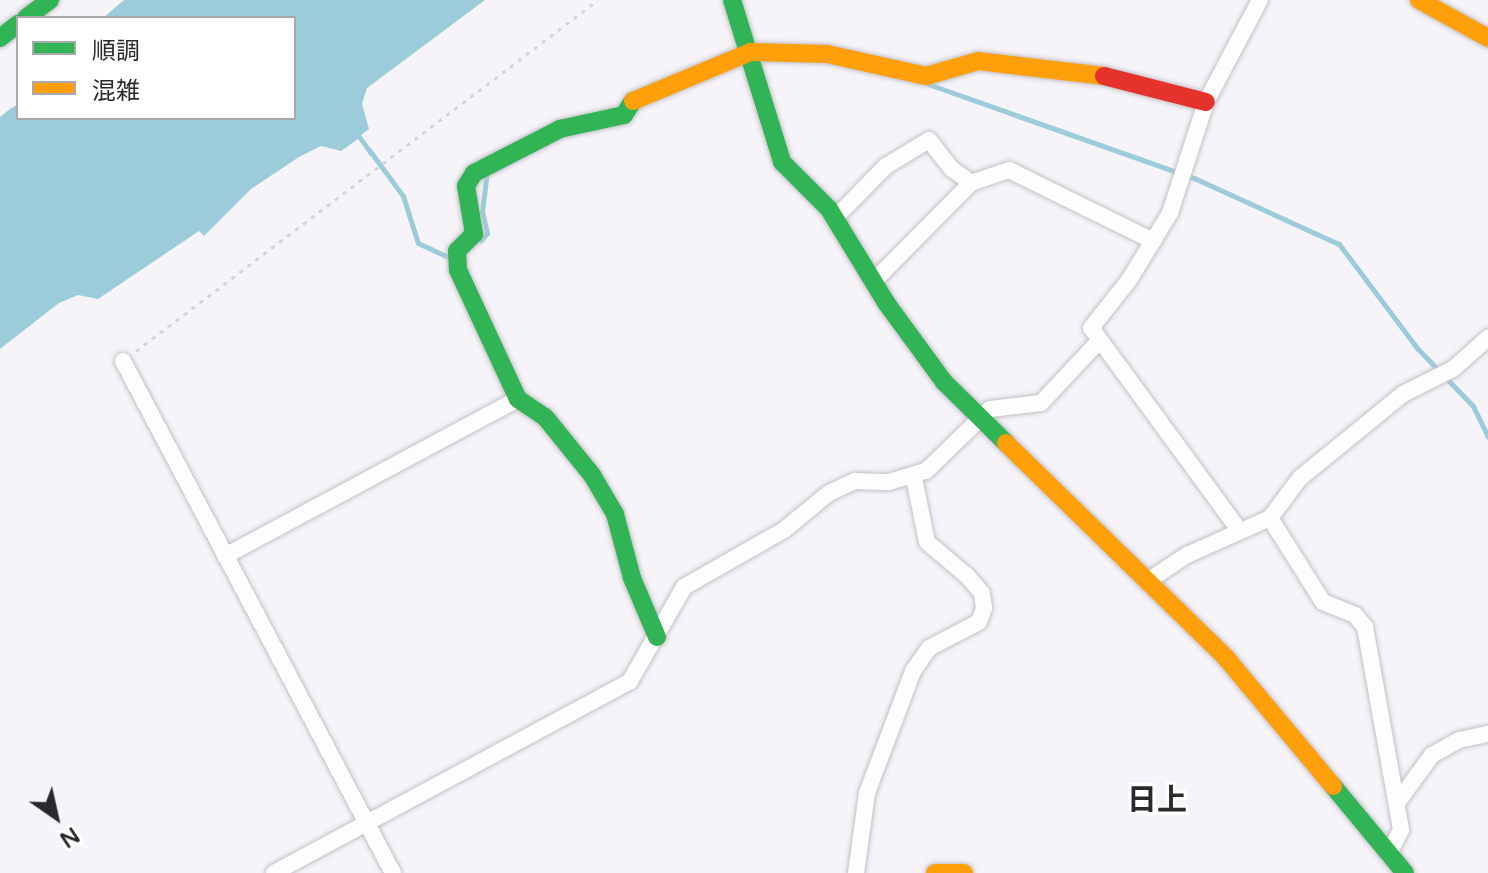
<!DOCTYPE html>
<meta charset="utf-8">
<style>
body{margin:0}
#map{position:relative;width:1488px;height:873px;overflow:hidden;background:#f6f4f9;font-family:"Varela Round","Noto Sans JP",sans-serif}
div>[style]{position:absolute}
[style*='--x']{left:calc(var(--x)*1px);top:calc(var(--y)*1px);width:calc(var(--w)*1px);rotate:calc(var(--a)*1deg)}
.water>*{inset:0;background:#9ccbda}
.stream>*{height:5px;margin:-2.5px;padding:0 2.5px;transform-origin:2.5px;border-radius:2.5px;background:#9ccbda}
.path>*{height:3px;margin-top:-1.5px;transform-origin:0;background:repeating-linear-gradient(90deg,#d6d6d7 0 4px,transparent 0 10px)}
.roads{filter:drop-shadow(0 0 2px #c3c1c5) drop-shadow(0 0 2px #c3c1c5)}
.street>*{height:16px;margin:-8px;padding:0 8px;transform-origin:8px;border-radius:8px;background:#fefdfe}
.fast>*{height:18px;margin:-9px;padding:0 9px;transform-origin:9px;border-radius:9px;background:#30b455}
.slow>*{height:18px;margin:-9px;padding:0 9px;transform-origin:9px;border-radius:9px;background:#ff9f0a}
.jam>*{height:18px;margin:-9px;padding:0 9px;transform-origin:9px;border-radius:9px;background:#e5322d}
span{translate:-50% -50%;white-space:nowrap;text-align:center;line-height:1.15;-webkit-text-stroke:6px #fff;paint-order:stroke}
.quarter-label{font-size:30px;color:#2a292c;font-weight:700}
.legend{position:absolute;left:16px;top:16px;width:280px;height:104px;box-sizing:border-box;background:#fff;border:2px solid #aaa9ab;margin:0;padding:10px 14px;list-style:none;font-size:24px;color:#2a292c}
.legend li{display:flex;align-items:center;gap:16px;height:40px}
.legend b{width:40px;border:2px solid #aaa9ab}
.north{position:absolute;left:16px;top:777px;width:80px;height:80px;-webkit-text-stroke:6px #fff;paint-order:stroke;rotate:146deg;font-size:22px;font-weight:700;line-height:32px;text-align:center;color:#2a292c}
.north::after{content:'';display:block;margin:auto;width:28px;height:36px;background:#2a292c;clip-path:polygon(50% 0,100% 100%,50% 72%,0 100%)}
</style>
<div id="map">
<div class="water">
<i style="clip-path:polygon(124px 0,485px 0,367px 88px,362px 104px,369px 129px,361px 135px,374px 153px,370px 156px,358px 139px,341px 151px,321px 146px,299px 157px,251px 189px,204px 236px,199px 231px,98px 299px,78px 295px,59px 303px,0 349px,0 117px,10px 109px,18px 104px,18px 118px,294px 118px,294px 18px,103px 18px)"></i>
</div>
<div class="stream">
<i style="--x:928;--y:84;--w:282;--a:19.5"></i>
<i style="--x:1194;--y:178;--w:159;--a:24.5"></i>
<i style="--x:1339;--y:244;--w:130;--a:53.1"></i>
<i style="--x:1417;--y:348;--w:81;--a:46"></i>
<i style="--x:1473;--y:406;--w:34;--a:64"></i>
<i style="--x:370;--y:151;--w:56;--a:53.7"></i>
<i style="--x:403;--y:196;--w:49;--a:72.3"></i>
<i style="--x:418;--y:243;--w:35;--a:25"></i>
<i style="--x:481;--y:240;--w:9;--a:-49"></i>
<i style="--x:487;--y:233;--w:22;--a:-103"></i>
<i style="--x:482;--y:212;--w:39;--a:-83"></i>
</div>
<div class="path">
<i style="--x:136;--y:351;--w:580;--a:-37.23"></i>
</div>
<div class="roads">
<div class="street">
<i style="--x:835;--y:218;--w:73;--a:-45.6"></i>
<i style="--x:886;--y:166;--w:50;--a:-31.2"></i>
<i style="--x:929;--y:140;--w:37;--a:52"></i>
<i style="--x:952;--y:169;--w:24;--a:36"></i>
<i style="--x:874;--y:281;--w:138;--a:-45.3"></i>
<i style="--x:971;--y:183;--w:40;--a:-18.9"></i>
<i style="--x:1009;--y:170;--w:161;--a:26.2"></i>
<i style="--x:123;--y:361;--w:579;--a:62.2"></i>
<i style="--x:1270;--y:518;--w:99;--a:57.8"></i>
<i style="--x:1323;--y:602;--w:35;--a:22"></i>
<i style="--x:1355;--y:615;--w:16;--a:50"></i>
<i style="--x:1365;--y:627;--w:206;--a:79.9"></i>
<i style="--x:1401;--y:830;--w:28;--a:117"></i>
<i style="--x:1239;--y:530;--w:250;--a:-126.2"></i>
<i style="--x:1091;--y:328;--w:61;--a:-51.6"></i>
<i style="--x:1129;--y:280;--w:79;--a:-58.5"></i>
<i style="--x:1170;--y:213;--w:117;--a:-72"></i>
<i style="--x:1206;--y:102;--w:115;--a:-62.1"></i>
<i style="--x:225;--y:556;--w:332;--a:-28.2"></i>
<i style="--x:1148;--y:581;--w:47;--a:-33.7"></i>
<i style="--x:1187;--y:555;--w:91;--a:-24"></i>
<i style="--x:1270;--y:518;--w:50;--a:-53.1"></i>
<i style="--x:1300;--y:478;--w:133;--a:-39.2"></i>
<i style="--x:1403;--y:394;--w:56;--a:-26.6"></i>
<i style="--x:1453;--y:369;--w:47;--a:-41.5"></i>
<i style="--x:1397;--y:803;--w:59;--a:-53.9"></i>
<i style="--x:1432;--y:755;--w:31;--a:-29"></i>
<i style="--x:1459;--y:740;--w:30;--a:-12"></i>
<i style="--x:274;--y:873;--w:404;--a:-28.3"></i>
<i style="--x:630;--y:681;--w:108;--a:-60.1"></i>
<i style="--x:684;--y:587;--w:115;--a:-29.7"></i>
<i style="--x:784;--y:530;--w:58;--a:-39.4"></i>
<i style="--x:829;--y:493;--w:29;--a:-25"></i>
<i style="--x:855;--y:481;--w:34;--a:2"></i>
<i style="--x:889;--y:482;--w:39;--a:-17"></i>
<i style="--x:926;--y:471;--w:89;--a:-44.1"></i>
<i style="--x:990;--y:409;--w:51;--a:-6.7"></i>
<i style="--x:1041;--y:403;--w:86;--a:-46.9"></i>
<i style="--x:856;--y:873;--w:81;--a:-82.2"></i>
<i style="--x:867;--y:793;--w:130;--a:-69.3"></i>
<i style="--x:913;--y:671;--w:28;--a:-55"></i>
<i style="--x:929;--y:648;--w:56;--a:-27.5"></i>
<i style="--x:979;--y:622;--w:15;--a:-70"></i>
<i style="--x:984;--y:608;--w:15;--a:-98"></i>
<i style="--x:982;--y:593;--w:23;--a:-131"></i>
<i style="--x:967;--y:576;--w:52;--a:-139.6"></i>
<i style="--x:927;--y:542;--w:65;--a:-101.5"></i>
</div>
<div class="fast">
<i style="--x:732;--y:0;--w:170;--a:72.8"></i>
<i style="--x:782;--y:162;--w:66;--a:45"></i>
<i style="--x:829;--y:209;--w:111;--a:58.6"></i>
<i style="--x:887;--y:304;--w:97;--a:53.8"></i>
<i style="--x:944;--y:382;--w:87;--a:44.5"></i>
<i style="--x:26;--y:18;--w:30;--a:-37"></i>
<i style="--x:0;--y:38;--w:23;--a:-38"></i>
<i style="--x:633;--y:101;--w:17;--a:123"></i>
<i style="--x:624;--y:115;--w:66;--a:167.7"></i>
<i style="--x:560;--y:129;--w:97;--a:152.9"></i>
<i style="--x:474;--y:173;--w:15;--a:122"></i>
<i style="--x:466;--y:186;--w:49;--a:80.5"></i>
<i style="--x:474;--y:234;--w:24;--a:135"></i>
<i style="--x:457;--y:251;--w:19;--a:87"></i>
<i style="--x:458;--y:270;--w:142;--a:65.1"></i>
<i style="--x:518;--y:399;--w:32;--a:34"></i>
<i style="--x:545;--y:417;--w:75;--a:51"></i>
<i style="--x:592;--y:475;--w:45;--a:59.5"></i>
<i style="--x:615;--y:514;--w:66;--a:75.1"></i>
<i style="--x:632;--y:578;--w:64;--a:67"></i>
<i style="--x:1333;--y:786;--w:113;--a:50.4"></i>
</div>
<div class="slow">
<i style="--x:1419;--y:0;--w:79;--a:28.8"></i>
<i style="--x:633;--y:101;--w:128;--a:-22.6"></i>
<i style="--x:751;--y:52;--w:76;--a:1.5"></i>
<i style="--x:827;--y:54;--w:101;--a:12.5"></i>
<i style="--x:926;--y:76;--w:54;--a:-16.1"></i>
<i style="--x:978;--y:61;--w:127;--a:6.8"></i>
<i style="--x:1006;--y:443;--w:308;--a:44.3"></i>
<i style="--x:1226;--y:658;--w:167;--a:50.1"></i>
<i style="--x:935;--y:873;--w:29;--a:0"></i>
</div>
<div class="jam">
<i style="--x:1104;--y:76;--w:105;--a:14.3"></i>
</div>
</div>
<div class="quarter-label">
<span style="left:1157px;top:801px">日上</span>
</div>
<ul class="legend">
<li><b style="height:10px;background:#30b455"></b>順調</li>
<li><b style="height:10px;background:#ff9f0a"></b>混雑</li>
</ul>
<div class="north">N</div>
</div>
